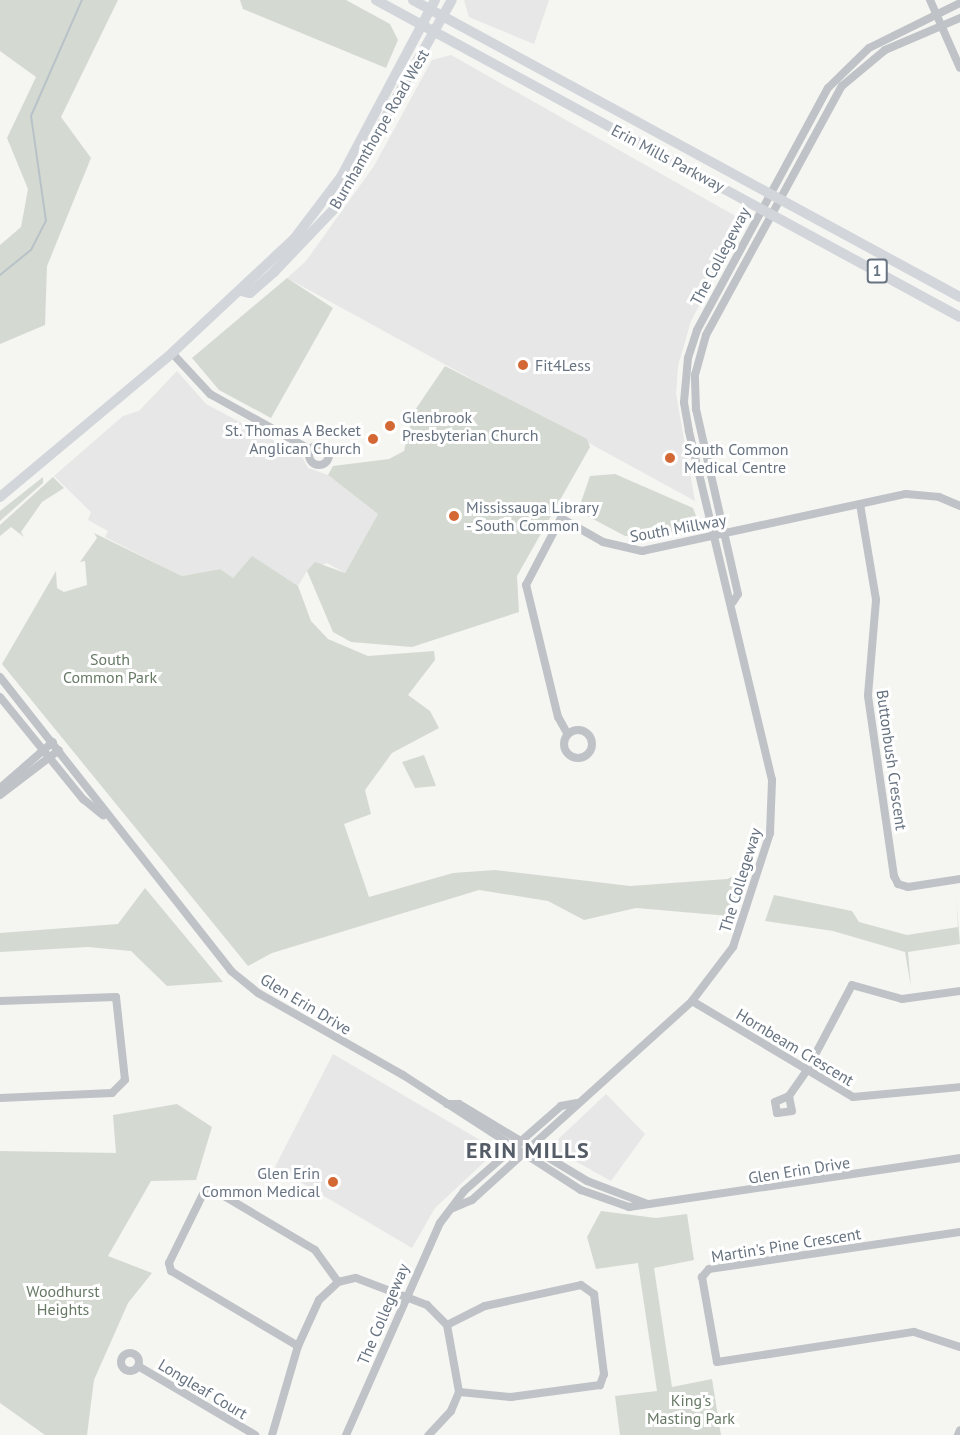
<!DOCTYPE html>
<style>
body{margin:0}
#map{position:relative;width:960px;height:1435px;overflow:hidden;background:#f5f5f2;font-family:"PT Sans",sans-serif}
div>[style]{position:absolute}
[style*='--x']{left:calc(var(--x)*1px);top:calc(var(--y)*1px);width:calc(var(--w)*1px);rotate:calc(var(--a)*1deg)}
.built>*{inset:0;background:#e6e7e6}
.green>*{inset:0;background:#d4dad2}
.stream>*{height:2px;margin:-1px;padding:0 1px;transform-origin:1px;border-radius:1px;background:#b9c2c8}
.minor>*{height:8px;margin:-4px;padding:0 4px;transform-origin:4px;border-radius:4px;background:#bfc2c6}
.minor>.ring{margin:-4px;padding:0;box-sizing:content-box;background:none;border:8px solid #bfc2c6;border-radius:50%}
.major>*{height:10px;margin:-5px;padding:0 5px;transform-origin:5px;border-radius:5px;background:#d2d6da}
.dots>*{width:16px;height:16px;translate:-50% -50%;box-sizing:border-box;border:3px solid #fff;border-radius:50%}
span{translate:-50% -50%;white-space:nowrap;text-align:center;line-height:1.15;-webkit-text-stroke:6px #fff;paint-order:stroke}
.shield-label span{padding:2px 4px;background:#fff;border:2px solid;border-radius:4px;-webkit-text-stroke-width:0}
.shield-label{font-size:15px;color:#677381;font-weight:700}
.street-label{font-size:16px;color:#677381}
.poi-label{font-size:16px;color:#677381}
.left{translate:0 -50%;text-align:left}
.right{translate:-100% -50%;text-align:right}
.park-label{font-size:16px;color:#677965}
.district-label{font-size:22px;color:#545d67;font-weight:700;letter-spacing:1.5px}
</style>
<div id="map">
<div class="built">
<i style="clip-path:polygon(464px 0,549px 0,534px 44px,469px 17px)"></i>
<i style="clip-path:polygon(451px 55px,739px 218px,742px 225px,691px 321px,678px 366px,676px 394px,695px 501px,287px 278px,306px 261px,374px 166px,432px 60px)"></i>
<i style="clip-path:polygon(177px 371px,206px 404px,301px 455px,308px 468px,328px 475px,378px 514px,345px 573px,327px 563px,307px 571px,298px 586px,252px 557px,233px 578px,219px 569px,182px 576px,105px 537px,108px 531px,88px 520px,91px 512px,54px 476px,123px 416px,139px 411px)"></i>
<i style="clip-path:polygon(333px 1054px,497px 1150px,435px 1208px,412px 1248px,275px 1167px)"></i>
<i style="clip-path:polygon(606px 1094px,645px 1134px,611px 1181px,550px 1147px)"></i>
</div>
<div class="green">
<i style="clip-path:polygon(0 0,118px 0,61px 117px,91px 158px,47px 266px,45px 325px,0 344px,0 245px,21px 227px,28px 189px,7px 138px,36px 77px,0 51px)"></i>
<i style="clip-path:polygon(240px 0,346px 0,390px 24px,398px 40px,386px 68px,243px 9px)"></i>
<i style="clip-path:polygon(287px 278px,333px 308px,271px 418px,219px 390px,192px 358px)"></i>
<i style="clip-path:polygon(445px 366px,587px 439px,590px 447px,517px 576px,519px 612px,412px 647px,351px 642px,333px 632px,307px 571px,315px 562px,345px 573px,378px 514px,328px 475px,333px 466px,389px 459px,404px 451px,413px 413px)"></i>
<i style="clip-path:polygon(615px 474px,693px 508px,698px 521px,690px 528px,658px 535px,625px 536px,578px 511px,590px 476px)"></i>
<i style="clip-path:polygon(43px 477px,43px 483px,0 521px,0 511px)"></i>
<i style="clip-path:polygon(53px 477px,64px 488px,42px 502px,21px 532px,24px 537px,11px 527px,0 536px,0 525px)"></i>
<i style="clip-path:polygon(94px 533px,182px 576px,220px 569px,233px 578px,252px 556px,298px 586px,311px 621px,328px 639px,368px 656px,434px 651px,435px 660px,408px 695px,430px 711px,439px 728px,392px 753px,365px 790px,371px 814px,344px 824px,369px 897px,453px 873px,495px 870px,630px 886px,727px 879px,745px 872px,729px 916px,636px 908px,584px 920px,548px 901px,479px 890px,272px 953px,248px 966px,2px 664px,56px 571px,57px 588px,64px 592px,87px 585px,85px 561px,80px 562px,97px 538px)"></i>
<i style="clip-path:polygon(424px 755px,436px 786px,415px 788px,402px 762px)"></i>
<i style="clip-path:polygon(145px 888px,223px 982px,167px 986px,131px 951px,88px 947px,0 952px,0 933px,118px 924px)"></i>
<i style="clip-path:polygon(774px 895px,852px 911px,859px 922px,907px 935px,958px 927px,956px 897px,960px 944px,908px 952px,911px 987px,905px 952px,833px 931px,765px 921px)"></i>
<i style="clip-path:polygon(177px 1104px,212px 1127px,196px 1180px,151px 1181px,108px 1256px,152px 1273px,128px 1303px,94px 1380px,87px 1435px,45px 1435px,0 1403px,0 1151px,116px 1153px,113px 1115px)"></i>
<i style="clip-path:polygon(601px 1211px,656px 1218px,687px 1214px,694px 1260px,654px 1268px,672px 1387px,712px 1379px,721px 1435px,620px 1435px,615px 1396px,657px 1391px,638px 1263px,596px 1269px,587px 1237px)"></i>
</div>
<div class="stream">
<i style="--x:0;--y:275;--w:40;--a:-39"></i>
<i style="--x:31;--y:250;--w:33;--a:-63"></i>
<i style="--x:46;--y:221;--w:106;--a:-98.1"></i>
<i style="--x:31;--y:116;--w:127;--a:-66.3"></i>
</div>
<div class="minor">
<i style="--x:930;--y:0;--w:74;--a:66.2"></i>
<i style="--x:172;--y:353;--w:56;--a:47.2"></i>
<i style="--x:210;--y:394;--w:115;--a:29"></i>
<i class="ring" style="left:309px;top:445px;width:12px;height:12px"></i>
<i style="--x:860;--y:504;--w:97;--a:80.5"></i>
<i style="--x:876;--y:600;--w:96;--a:94.8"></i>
<i style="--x:868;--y:696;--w:182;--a:81.8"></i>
<i style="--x:894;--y:876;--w:9;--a:63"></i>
<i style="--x:898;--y:884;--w:10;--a:17"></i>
<i style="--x:908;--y:887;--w:53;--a:-8.7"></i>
<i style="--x:733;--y:602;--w:9;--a:-58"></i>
<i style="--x:738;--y:594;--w:190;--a:-102.8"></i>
<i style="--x:696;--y:409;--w:34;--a:-92"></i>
<i style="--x:695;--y:375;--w:41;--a:-74.6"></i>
<i style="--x:706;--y:335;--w:284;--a:-61.4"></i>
<i style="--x:842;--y:86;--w:56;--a:-39.9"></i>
<i style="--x:885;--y:50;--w:82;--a:-23.1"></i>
<i style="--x:0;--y:677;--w:374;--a:51.8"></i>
<i style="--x:231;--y:971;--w:35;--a:39"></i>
<i style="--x:258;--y:993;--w:167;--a:29.5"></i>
<i style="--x:403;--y:1075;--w:212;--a:32.9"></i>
<i style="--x:581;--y:1190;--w:51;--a:19.5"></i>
<i style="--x:629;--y:1207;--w:335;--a:-8.4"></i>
<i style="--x:0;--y:697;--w:132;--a:50.9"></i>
<i style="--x:83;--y:799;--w:26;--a:39"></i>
<i class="ring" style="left:564px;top:730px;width:20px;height:20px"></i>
<i style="--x:567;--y:733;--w:18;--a:-119"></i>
<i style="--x:558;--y:717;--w:136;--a:-103.6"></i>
<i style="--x:526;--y:585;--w:76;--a:-62.4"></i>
<i style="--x:561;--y:518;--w:48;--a:29.7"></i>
<i style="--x:603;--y:542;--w:40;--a:13"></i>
<i style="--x:642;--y:551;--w:270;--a:-12.2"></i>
<i style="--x:906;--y:494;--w:33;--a:5"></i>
<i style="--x:939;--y:497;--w:23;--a:23"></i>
<i style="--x:0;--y:788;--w:70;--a:-41"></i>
<i style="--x:0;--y:795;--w:74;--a:-37.3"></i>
<i style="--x:0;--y:1001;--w:116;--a:-2"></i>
<i style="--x:116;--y:997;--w:83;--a:83.8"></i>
<i style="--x:125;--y:1080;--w:18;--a:135"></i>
<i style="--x:112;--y:1093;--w:112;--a:177.4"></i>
<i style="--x:692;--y:1001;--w:187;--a:30.8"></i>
<i style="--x:853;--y:1097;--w:107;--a:-5.3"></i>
<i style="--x:789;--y:1096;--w:15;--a:79"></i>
<i style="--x:792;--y:1111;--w:15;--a:172"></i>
<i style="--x:777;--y:1113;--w:11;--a:-100"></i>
<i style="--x:775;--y:1102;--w:15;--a:-23"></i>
<i style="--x:789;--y:1096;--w:32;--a:-55"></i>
<i style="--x:807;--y:1070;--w:96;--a:-62.1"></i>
<i style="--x:852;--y:985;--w:52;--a:15.6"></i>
<i style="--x:902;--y:999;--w:59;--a:-7.9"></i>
<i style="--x:447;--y:1104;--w:12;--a:0"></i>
<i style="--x:459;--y:1104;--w:149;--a:31"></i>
<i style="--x:587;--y:1181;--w:62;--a:20.8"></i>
<i style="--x:453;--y:1208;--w:21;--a:-23"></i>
<i style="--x:472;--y:1200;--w:297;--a:-42.1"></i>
<i style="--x:692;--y:1001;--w:68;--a:-52.8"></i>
<i style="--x:733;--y:947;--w:120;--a:-72"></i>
<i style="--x:770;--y:833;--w:53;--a:-87.8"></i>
<i style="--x:772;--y:780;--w:359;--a:-103.4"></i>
<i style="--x:689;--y:431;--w:29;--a:-100"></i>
<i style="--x:684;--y:402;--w:44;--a:-84.8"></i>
<i style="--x:688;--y:358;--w:29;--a:-72"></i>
<i style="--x:697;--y:330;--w:275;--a:-61.6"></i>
<i style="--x:828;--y:88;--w:57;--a:-44.3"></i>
<i style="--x:869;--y:48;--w:102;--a:-26.3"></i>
<i style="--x:960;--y:1232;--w:254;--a:171.6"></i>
<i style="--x:709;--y:1269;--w:11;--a:131"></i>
<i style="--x:702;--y:1277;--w:86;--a:80"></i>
<i style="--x:717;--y:1362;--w:199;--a:-8.7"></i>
<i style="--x:914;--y:1332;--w:48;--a:18.1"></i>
<i style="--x:447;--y:1325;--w:42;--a:-26.6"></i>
<i style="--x:485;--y:1306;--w:98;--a:-12.3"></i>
<i style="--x:581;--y:1285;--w:16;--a:35"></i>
<i style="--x:594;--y:1294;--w:81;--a:82.9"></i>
<i style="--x:604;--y:1374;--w:12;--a:110"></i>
<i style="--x:600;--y:1385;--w:90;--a:172.3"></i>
<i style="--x:511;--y:1397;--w:52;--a:-174.5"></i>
<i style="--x:298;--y:1346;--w:147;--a:-149.4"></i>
<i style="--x:171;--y:1271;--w:8;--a:-104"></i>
<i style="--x:169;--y:1263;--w:77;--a:-63.8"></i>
<i style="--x:203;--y:1194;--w:16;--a:-4"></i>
<i style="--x:219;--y:1193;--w:112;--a:30.7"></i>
<i style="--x:315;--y:1250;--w:39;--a:54"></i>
<i class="ring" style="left:121px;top:1353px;width:10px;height:10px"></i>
<i style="--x:138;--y:1366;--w:136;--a:30.5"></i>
<i style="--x:272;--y:1435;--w:93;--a:-73.7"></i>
<i style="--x:298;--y:1346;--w:51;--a:-65.5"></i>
<i style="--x:319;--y:1300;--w:26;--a:-43"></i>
<i style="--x:338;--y:1282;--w:18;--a:-13"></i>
<i style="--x:356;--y:1278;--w:76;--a:20.8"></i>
<i style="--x:427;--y:1305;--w:28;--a:45"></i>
<i style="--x:447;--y:1325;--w:68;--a:79.8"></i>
<i style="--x:459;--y:1392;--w:21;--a:113"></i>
<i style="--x:451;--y:1411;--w:33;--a:133"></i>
<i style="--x:346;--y:1435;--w:232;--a:-66.1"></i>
<i style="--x:440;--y:1223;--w:40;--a:-53"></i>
<i style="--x:464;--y:1191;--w:129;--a:-41.2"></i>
<i style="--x:561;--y:1106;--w:15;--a:-11"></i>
<i style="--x:958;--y:1435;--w:5;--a:-68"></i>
</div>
<div class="major">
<i style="--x:376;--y:0;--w:664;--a:28.49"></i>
<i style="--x:413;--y:0;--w:622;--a:28.5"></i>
<i style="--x:241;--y:291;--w:9;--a:13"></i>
<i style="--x:250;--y:293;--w:32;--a:-41"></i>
<i style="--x:274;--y:272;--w:86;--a:-46.4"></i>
<i style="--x:333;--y:210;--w:241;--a:-60.5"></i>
<i style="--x:0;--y:497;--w:224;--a:-39.9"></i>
<i style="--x:172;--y:353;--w:167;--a:-43.1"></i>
<i style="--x:294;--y:239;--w:78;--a:-52.8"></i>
<i style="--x:341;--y:177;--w:200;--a:-62"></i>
</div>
<div class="dots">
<i style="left:523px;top:365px;background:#d46834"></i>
<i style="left:390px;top:426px;background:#d46834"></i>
<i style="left:373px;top:439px;background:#d46834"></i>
<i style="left:670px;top:458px;background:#d46834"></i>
<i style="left:454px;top:516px;background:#d46834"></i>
<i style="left:333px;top:1182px;background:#d46834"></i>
</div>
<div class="shield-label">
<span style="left:877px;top:271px">1</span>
</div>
<div class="street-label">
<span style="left:379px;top:129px;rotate:-60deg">Burnhamthorpe Road West</span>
<span style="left:668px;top:158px;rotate:28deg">Erin Mills Parkway</span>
<span style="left:720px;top:256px;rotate:-62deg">The Collegeway</span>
<span style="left:678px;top:528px;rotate:-10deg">South Millway</span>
<span style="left:892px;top:760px;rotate:82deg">Buttonbush Crescent</span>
<span style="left:740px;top:880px;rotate:-73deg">The Collegeway</span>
<span style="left:306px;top:1004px;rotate:31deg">Glen Erin Drive</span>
<span style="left:795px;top:1047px;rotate:31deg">Hornbeam Crescent</span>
<span style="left:799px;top:1170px;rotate:-9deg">Glen Erin Drive</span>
<span style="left:786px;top:1245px;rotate:-9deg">Martin's Pine Crescent</span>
<span style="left:383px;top:1314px;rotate:-67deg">The Collegeway</span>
<span style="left:203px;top:1389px;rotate:31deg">Longleaf Court</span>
</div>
<div class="poi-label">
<span class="left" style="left:535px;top:365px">Fit4Less</span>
<span class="left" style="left:402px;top:426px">Glenbrook<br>Presbyterian Church</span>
<span class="right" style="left:361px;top:439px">St. Thomas A Becket<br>Anglican Church</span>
<span class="left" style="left:684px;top:458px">South Common<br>Medical Centre</span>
<span class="left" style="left:466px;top:516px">Mississauga Library<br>- South Common</span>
<span class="right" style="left:320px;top:1182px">Glen Erin<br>Common Medical</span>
</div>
<div class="park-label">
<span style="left:110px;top:668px">South<br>Common Park</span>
<span style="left:63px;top:1300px">Woodhurst<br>Heights</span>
<span style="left:691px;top:1409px">King's<br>Masting Park</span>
</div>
<div class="district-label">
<span style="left:528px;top:1151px">ERIN MILLS</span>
</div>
</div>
